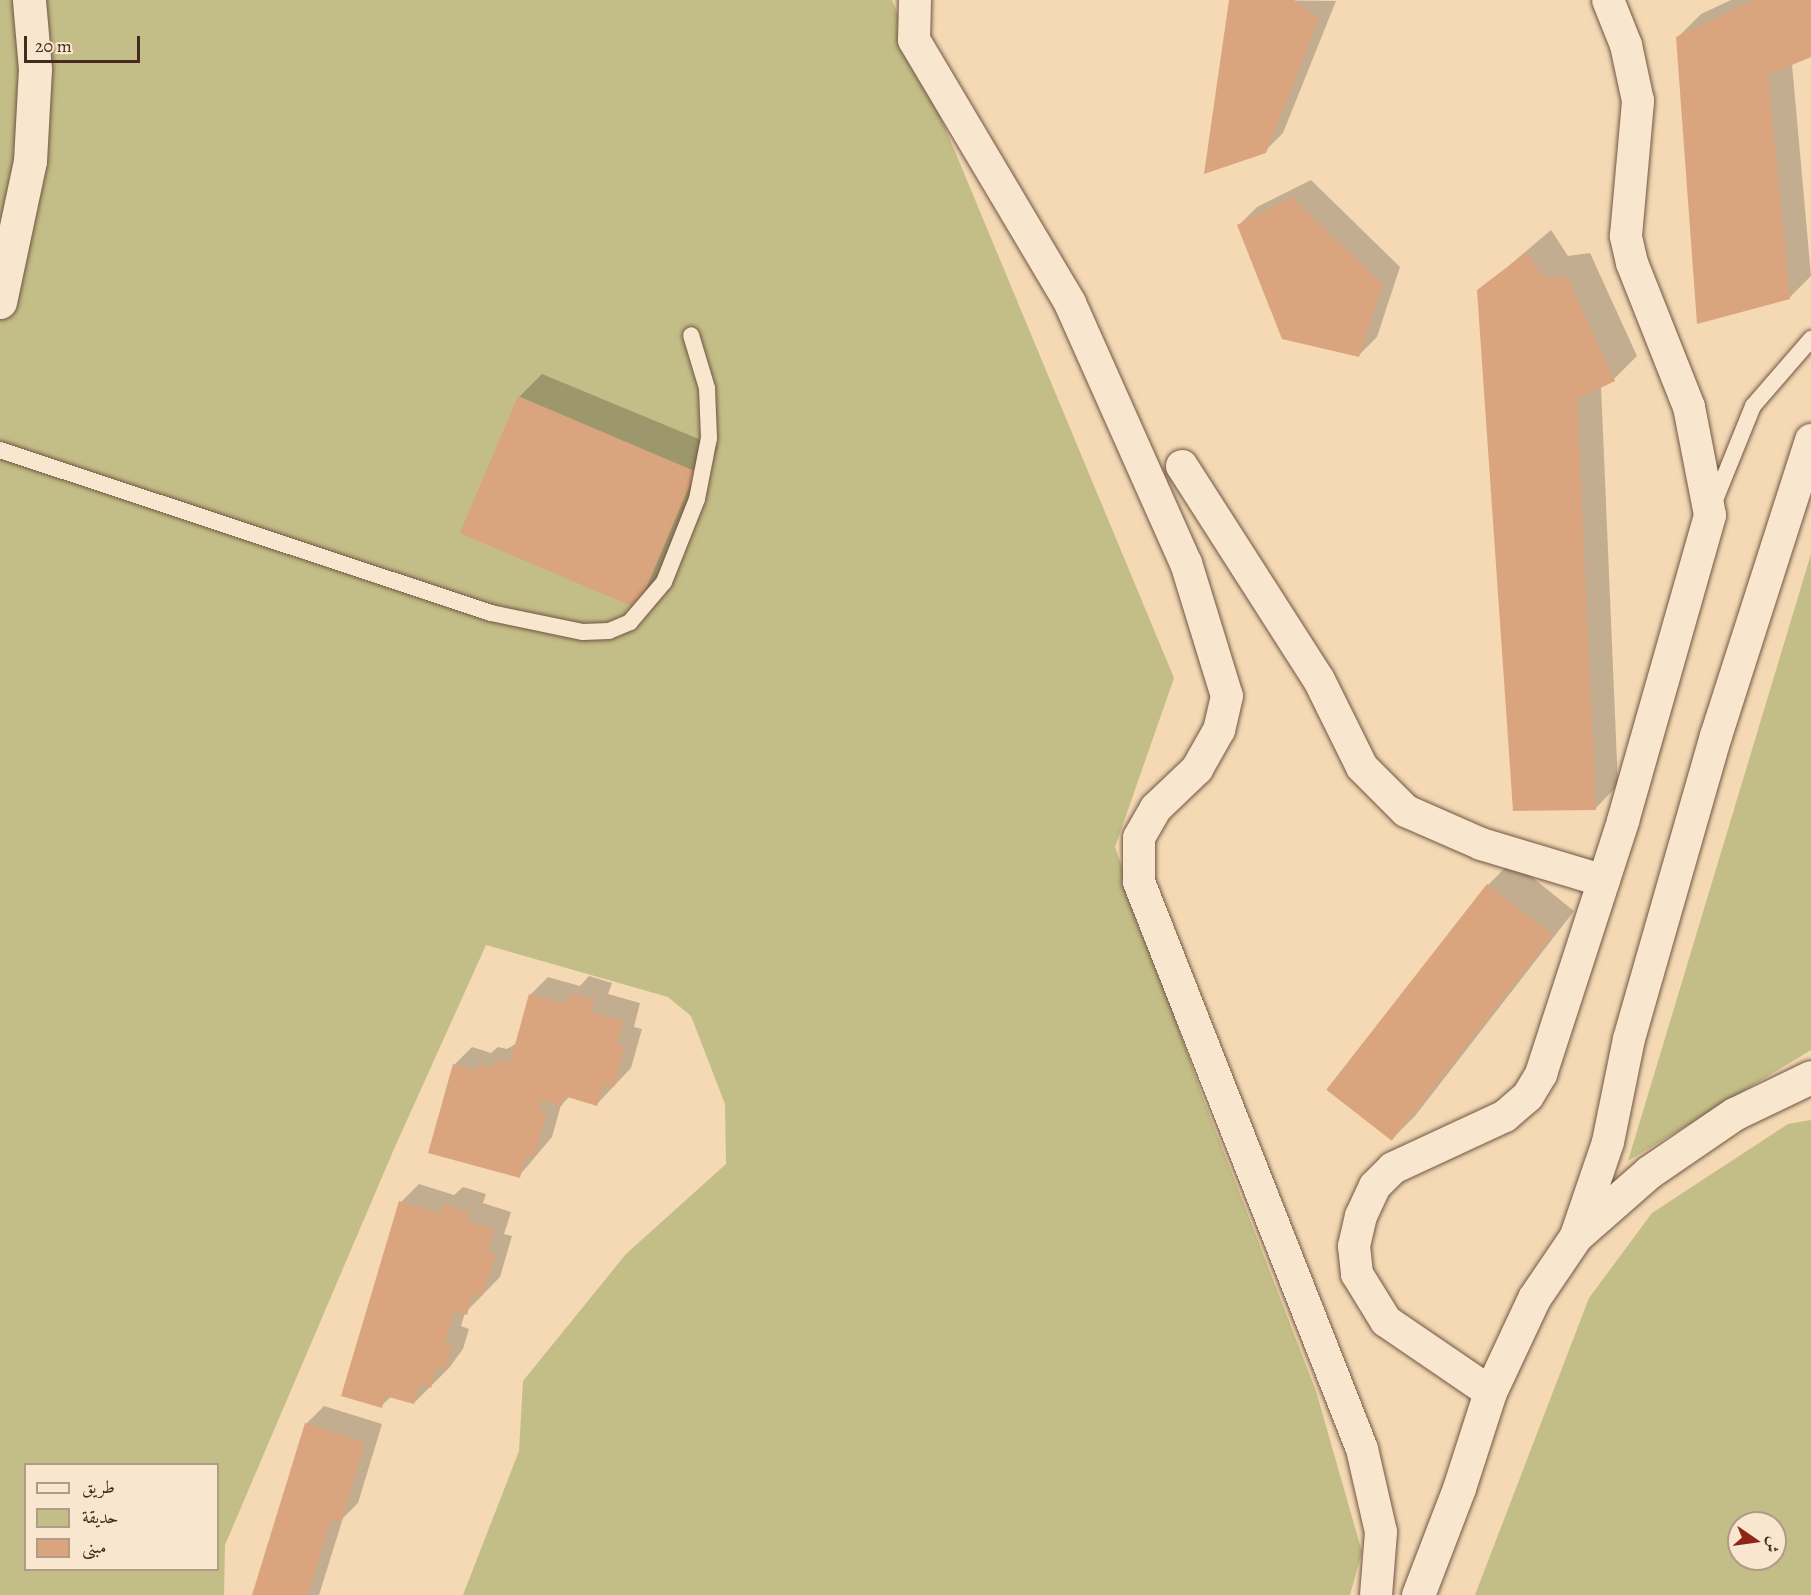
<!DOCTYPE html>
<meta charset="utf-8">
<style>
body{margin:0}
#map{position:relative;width:1811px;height:1595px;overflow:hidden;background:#f4d9b4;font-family:Alegreya,Amiri,serif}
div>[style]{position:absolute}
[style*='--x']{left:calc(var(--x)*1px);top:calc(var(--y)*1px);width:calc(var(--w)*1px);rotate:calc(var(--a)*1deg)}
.green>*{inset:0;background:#c3bd87}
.shadow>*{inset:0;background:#0003}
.building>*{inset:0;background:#daa57e;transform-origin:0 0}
.roads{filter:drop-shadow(0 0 2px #725644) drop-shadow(0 0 2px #725644)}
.service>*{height:16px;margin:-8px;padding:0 8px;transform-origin:8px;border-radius:8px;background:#f8e6ce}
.minor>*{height:32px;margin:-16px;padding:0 16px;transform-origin:16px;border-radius:16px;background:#f8e6ce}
.tertiary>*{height:33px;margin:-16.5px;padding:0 16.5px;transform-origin:16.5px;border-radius:16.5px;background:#f8e6ce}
span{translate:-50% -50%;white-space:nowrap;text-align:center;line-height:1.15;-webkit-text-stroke:4.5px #f8e6ce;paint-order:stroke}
.legend{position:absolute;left:24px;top:1463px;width:195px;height:108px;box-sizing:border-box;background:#f8e6ce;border:2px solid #b19b88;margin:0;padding:8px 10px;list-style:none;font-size:18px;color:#462a1f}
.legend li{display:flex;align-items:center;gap:12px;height:30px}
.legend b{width:30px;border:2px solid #b19b88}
.north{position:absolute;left:1727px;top:1511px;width:60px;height:60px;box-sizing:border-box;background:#f8e6ce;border:2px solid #b19b88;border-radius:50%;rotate:103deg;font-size:16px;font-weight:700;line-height:24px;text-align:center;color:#462a1f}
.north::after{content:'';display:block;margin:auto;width:21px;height:27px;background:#8f2418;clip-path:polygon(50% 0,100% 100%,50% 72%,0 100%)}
.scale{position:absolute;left:24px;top:36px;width:116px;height:27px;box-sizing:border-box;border:3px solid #462a1f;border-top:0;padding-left:8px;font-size:18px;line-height:21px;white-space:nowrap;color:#462a1f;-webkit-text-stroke:4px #f8e6ce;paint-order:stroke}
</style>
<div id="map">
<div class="green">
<i style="clip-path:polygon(evenodd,0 0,892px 0,1174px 678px,1115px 847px,1203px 1098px,1316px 1391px,1362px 1552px,1350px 1595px,463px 1595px,519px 1451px,523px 1381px,626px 1254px,726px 1164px,725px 1104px,691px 1016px,668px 997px,486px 945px,394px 1149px,225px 1545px,224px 1595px,0 1595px,0 0,26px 1464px,218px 1464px,218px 1570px,26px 1570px,26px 1464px)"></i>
<i style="clip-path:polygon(1811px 554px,1811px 1050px,1628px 1161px)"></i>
<i style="clip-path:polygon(evenodd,1811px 1120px,1811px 1595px,1475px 1595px,1589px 1298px,1652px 1213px,1788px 1124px,1811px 1120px,1739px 1523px,1775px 1523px,1775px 1559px,1739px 1559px,1739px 1523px)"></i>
</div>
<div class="shadow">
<i style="clip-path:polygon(1231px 0,1336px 1px,1283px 133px,1265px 151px)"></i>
<i style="clip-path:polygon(1731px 0,1811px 0,1811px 55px,1792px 64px,1811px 276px,1789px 298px,1678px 37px,1701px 14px)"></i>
<i style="clip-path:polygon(1311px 180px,1400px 267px,1377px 337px,1359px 355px,1239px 225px,1257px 207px)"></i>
<i style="clip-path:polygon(1551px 230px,1568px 256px,1590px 253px,1637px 356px,1614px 379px,1601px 386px,1618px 785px,1595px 809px,1479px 291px)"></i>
<i style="clip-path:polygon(542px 374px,718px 447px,662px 583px,638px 606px,519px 397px)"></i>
<i style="clip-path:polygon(1512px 861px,1574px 911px,1415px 1116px,1392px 1139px,1329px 1090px,1488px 885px)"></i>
<i style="clip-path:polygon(589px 976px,612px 983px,608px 994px,640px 1003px,634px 1027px,642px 1029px,631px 1068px,597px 1104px,570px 1096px,561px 1105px,552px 1137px,519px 1176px,454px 1065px,472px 1047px,491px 1053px,498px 1047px,507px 1049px,517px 1043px,530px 995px,548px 977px,580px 986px)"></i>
<i style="clip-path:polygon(419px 1184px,454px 1195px,463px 1187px,486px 1194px,483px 1203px,511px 1212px,504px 1234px,512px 1236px,500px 1277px,465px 1313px,461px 1326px,469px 1329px,463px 1349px,449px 1368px,414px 1403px,392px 1396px,381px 1406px,401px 1202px)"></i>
<i style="clip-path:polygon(324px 1406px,382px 1424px,358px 1503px,343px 1518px,319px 1595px,254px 1595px,306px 1424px)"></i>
</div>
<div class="building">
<i style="clip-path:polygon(1229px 0,1294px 0,1319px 19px,1266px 153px,1204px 174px)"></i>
<i style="clip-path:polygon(1755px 0,1811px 0,1811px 57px,1768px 75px,1790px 299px,1697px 324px,1676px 37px)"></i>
<i style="clip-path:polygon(1292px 197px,1383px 285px,1359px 357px,1282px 339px,1237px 225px)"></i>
<i style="clip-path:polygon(1527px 252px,1544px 278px,1567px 276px,1615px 381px,1577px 399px,1596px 810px,1513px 811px,1477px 290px)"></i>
<i style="left:518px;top:396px;width:193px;height:149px;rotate:23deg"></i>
<i style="left:1487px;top:884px;width:83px;height:261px;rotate:38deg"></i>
<i style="clip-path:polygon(570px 993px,595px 1000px,591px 1012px,624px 1021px,617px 1044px,625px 1047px,614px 1087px,604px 1085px,597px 1106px,564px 1096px,562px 1106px,541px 1100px,539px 1110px,547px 1112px,534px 1157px,526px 1155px,520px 1178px,428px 1153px,453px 1064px,477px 1071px,478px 1064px,493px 1068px,495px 1059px,510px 1063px,529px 994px,568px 1004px)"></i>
<i style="clip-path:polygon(399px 1201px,441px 1214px,443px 1204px,469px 1212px,466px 1221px,494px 1229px,488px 1251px,496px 1254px,482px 1296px,473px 1293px,467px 1315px,454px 1311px,445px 1344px,453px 1346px,445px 1369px,437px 1366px,431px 1388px,420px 1384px,414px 1404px,385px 1396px,382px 1408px,341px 1396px)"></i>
<i style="clip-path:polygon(305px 1423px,365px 1442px,341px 1522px,331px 1520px,308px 1595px,252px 1595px)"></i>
</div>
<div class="roads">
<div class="service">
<i style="--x:0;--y:450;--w:517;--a:18.36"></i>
<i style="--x:491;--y:613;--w:94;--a:11.7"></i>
<i style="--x:583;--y:632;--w:26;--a:-2"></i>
<i style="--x:609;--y:631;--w:23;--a:-23"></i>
<i style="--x:630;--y:622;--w:52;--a:-49.6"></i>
<i style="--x:664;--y:582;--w:89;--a:-68.3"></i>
<i style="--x:697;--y:499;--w:62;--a:-78.9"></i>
<i style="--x:709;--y:438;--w:50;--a:-92.3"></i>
<i style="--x:707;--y:388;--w:55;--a:-106.8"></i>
<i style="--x:1713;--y:505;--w:107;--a:-68"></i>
<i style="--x:1753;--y:406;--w:89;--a:-49.1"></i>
</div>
<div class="minor">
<i style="--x:915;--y:0;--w:40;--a:91.4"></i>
<i style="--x:914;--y:40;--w:306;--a:59.3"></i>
<i style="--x:1070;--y:303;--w:285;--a:66"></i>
<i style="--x:1186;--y:563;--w:139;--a:72.9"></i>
<i style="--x:1227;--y:696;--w:35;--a:103"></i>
<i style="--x:1219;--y:730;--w:45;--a:119.4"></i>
<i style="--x:1197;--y:769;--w:57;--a:136.4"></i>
<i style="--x:1156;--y:808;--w:34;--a:120"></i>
<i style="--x:1139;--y:838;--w:44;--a:90"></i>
<i style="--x:1139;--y:882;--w:609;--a:68.53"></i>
<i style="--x:1362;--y:1449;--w:85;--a:77.1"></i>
<i style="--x:1381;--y:1532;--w:63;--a:94.5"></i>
<i style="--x:1182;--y:466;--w:254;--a:57.4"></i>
<i style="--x:1319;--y:680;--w:97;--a:63.7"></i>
<i style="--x:1362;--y:767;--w:62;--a:45"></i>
<i style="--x:1406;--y:811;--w:82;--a:23.7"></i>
<i style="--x:1481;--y:844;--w:128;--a:16.7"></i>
<i style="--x:1576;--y:1236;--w:99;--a:-71.2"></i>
<i style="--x:1608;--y:1142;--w:105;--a:-78.5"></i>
<i style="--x:1629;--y:1039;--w:315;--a:-74"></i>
<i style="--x:1716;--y:736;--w:311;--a:-72.2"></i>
<i style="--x:1490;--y:1392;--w:126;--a:-145.7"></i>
<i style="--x:1386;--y:1321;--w:55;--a:-121.7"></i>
<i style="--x:1357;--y:1274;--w:28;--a:-96"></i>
<i style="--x:1354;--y:1246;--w:31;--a:-77"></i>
<i style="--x:1361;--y:1216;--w:33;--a:-65"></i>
<i style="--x:1375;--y:1186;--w:25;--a:-45"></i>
<i style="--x:1393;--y:1168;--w:123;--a:-24.9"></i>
<i style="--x:1505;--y:1116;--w:30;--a:-41"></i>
<i style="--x:1528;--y:1096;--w:26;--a:-59"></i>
<i style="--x:1541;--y:1074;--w:266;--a:-72"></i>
<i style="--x:1623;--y:821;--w:318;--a:-74.1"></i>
<i style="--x:1710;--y:515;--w:110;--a:-101"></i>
<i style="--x:1689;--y:407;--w:155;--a:-111.6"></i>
<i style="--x:1632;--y:263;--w:28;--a:-103"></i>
<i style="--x:1626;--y:236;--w:136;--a:-84.9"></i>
<i style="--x:1638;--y:101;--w:57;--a:-102.1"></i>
<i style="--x:1626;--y:45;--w:48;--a:-111.8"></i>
</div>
<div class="tertiary">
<i style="--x:0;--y:302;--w:144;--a:-78"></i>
<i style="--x:30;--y:161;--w:92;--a:-86.9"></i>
<i style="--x:35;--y:69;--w:69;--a:-95"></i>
<i style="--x:1418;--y:1595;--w:115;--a:-69"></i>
<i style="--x:1459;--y:1488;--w:101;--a:-72.1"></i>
<i style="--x:1490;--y:1392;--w:104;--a:-64.9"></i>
<i style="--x:1534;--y:1298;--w:75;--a:-55.9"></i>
<i style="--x:1576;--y:1236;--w:97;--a:-41.2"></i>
<i style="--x:1649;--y:1172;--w:103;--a:-34.3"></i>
<i style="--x:1734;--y:1114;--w:85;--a:-25.7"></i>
</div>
</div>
<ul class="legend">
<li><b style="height:8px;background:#f8e6ce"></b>طريق</li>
<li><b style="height:16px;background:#c3bd87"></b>حديقة</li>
<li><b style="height:16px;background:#daa57e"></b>مبنى</li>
</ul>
<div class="north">ش</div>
<div class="scale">20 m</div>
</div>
